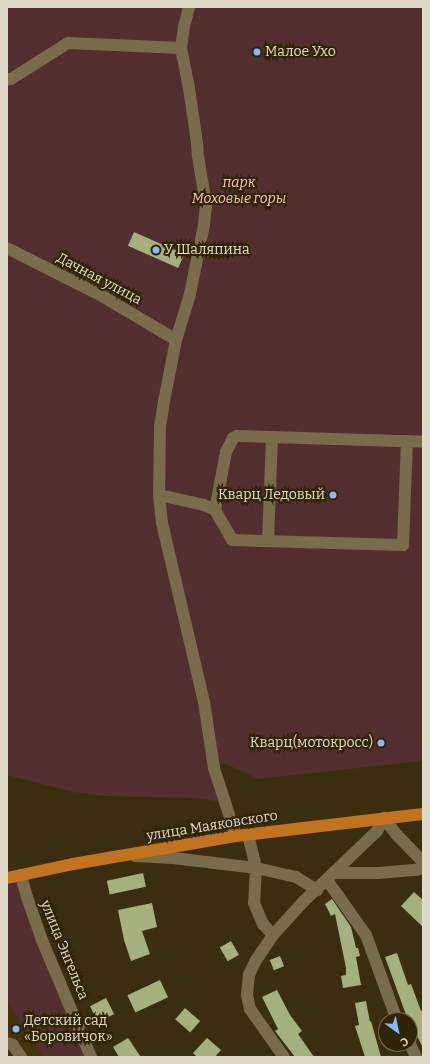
<!DOCTYPE html>
<meta charset="utf-8">
<style>
body{margin:0}
#map{position:relative;width:430px;height:1064px;overflow:hidden;background:#3b2e10;font-family:Bitter,serif}
div>[style]{position:absolute}
[style*='--x']{left:calc(var(--x)*1px);top:calc(var(--y)*1px);width:calc(var(--w)*1px);rotate:calc(var(--a)*1deg)}
.built>*{inset:0;background:#44340d}
.green>*{inset:0;background:#532e2e}
.building>*{inset:0;background:#a4b07e;transform-origin:0 0}
.minor>*{height:12px;margin:-6px;padding:0 6px;transform-origin:6px;border-radius:6px;background:#796b4c}
.major>*{height:12px;margin:-6px;padding:0 6px;transform-origin:6px;border-radius:6px;background:#c17320}
.dots>*{width:11px;height:11px;translate:-50% -50%;box-sizing:border-box;border:2px solid #302405;border-radius:50%}
span{translate:-50% -50%;white-space:nowrap;text-align:center;line-height:1.15;-webkit-text-stroke:4px #302405;paint-order:stroke}
.poi-label{font-size:14px;color:#e2dac9}
.left{translate:0 -50%;text-align:left}
.right{translate:-100% -50%;text-align:right}
.park-label{font-size:14px;color:#f8c3c3;font-style:italic}
.street-label{font-size:14px;color:#e2dac9}
.frame{position:absolute;inset:0;border:8px solid #e2dac9;pointer-events:none}
.north{position:absolute;left:378px;top:1012px;width:40px;height:40px;box-sizing:border-box;background:#302405;border:1px solid #776d53;border-radius:50%;rotate:147deg;font-size:11px;font-weight:700;line-height:16px;text-align:center;color:#e2dac9}
.north::after{content:'';display:block;margin:auto;width:14px;height:18px;background:#84bcfb;clip-path:polygon(50% 0,100% 100%,50% 72%,0 100%)}
</style>
<div id="map">
<div class="built">
<i style="clip-path:polygon(7px 1002px,43px 1057px,7px 1057px)"></i>
</div>
<div class="green">
<i style="clip-path:polygon(7px 7px,423px 7px,423px 761px,258px 779px,224px 763px,214px 769px,225px 802px,192px 798px,105px 796px,73px 792px,7px 775px)"></i>
<i style="clip-path:polygon(21px 875px,91px 1057px,43px 1057px,7px 1002px,7px 878px)"></i>
</div>
<div class="building">
<i style="left:134px;top:232px;width:55px;height:15px;rotate:24deg"></i>
<i style="left:143px;top:873px;width:14px;height:37px;rotate:78deg"></i>
<i style="clip-path:polygon(414px 892px,423px 900px,423px 927px,401px 906px)"></i>
<i style="clip-path:polygon(332px 899px,351px 927px,356px 948px,358px 948px,360px 956px,356px 957px,361px 985px,343px 988px,341px 976px,346px 975px,346px 968px,335px 914px,331px 916px,325px 904px)"></i>
<i style="clip-path:polygon(152px 903px,157px 927px,142px 931px,150px 954px,131px 961px,124px 940px,118px 910px)"></i>
<i style="left:231px;top:941px;width:16px;height:13px;rotate:60deg"></i>
<i style="clip-path:polygon(397px 953px,408px 985px,411px 984px,421px 1011px,423px 1010px,423px 1048px,405px 1012px,385px 957px)"></i>
<i style="left:280px;top:956px;width:11px;height:11px;rotate:68deg"></i>
<i style="left:160px;top:980px;width:19px;height:36px;rotate:65deg"></i>
<i style="clip-path:polygon(277px 990px,290px 1015px,302px 1031px,298px 1034px,314px 1057px,295px 1057px,275px 1031px,278px 1029px,262px 997px)"></i>
<i style="left:106px;top:998px;width:18px;height:18px;rotate:63deg"></i>
<i style="clip-path:polygon(366px 1001px,370px 1022px,371px 1021px,381px 1057px,365px 1057px,355px 1026px,359px 1025px,355px 1003px)"></i>
<i style="left:185px;top:1008px;width:20px;height:15px;rotate:41deg"></i>
<i style="clip-path:polygon(128px 1038px,141px 1057px,119px 1057px,113px 1047px)"></i>
<i style="clip-path:polygon(207px 1038px,221px 1050px,215px 1057px,197px 1057px,193px 1053px)"></i>
</div>
<div class="minor">
<i style="--x:189;--y:7;--w:21;--a:104"></i>
<i style="--x:184;--y:27;--w:21;--a:98"></i>
<i style="--x:181;--y:48;--w:41;--a:78.7"></i>
<i style="--x:189;--y:88;--w:56;--a:81.7"></i>
<i style="--x:197;--y:143;--w:13;--a:86"></i>
<i style="--x:198;--y:156;--w:50;--a:80.7"></i>
<i style="--x:206;--y:205;--w:20;--a:96"></i>
<i style="--x:204;--y:225;--w:70;--a:101.5"></i>
<i style="--x:190;--y:294;--w:48;--a:106.9"></i>
<i style="--x:176;--y:340;--w:62;--a:101.1"></i>
<i style="--x:164;--y:401;--w:25;--a:99"></i>
<i style="--x:160;--y:426;--w:69;--a:90.8"></i>
<i style="--x:159;--y:495;--w:28;--a:84"></i>
<i style="--x:162;--y:523;--w:184;--a:76.8"></i>
<i style="--x:204;--y:702;--w:67;--a:81.4"></i>
<i style="--x:214;--y:768;--w:71;--a:72.1"></i>
<i style="--x:7;--y:79;--w:4;--a:0"></i>
<i style="--x:11;--y:79;--w:67;--a:-32.3"></i>
<i style="--x:68;--y:43;--w:113;--a:2.5"></i>
<i style="--x:7;--y:248;--w:109;--a:26.8"></i>
<i style="--x:104;--y:297;--w:84;--a:30.8"></i>
<i style="--x:159;--y:495;--w:46;--a:12.5"></i>
<i style="--x:204;--y:505;--w:12;--a:24"></i>
<i style="--x:215;--y:510;--w:34;--a:60"></i>
<i style="--x:232;--y:540;--w:171;--a:1.7"></i>
<i style="--x:403;--y:545;--w:104;--a:-87.8"></i>
<i style="--x:215;--y:510;--w:59;--a:-79.3"></i>
<i style="--x:226;--y:452;--w:16;--a:-63"></i>
<i style="--x:233;--y:438;--w:4;--a:-27"></i>
<i style="--x:237;--y:436;--w:186;--a:1.8"></i>
<i style="--x:268;--y:541;--w:104;--a:-87.8"></i>
<i style="--x:248;--y:835;--w:34;--a:76"></i>
<i style="--x:256;--y:868;--w:35;--a:93"></i>
<i style="--x:254;--y:903;--w:23;--a:67"></i>
<i style="--x:263;--y:924;--w:15;--a:48"></i>
<i style="--x:273;--y:935;--w:32;--a:124"></i>
<i style="--x:255;--y:962;--w:14;--a:115"></i>
<i style="--x:249;--y:975;--w:20;--a:96"></i>
<i style="--x:247;--y:995;--w:14;--a:78"></i>
<i style="--x:250;--y:1009;--w:59;--a:54.7"></i>
<i style="--x:135;--y:856;--w:38;--a:3"></i>
<i style="--x:173;--y:858;--w:84;--a:6.9"></i>
<i style="--x:256;--y:868;--w:41;--a:12.7"></i>
<i style="--x:296;--y:877;--w:25;--a:32"></i>
<i style="--x:333;--y:873;--w:45;--a:0"></i>
<i style="--x:378;--y:873;--w:38;--a:-5"></i>
<i style="--x:416;--y:870;--w:7;--a:-16"></i>
<i style="--x:21;--y:875;--w:23;--a:75"></i>
<i style="--x:27;--y:897;--w:46;--a:70.8"></i>
<i style="--x:42;--y:940;--w:127;--a:67.3"></i>
<i style="--x:327;--y:880;--w:67;--a:54.7"></i>
<i style="--x:366;--y:935;--w:90;--a:70"></i>
<i style="--x:273;--y:935;--w:45;--a:-47.7"></i>
<i style="--x:303;--y:902;--w:103;--a:-43.8"></i>
<i style="--x:377;--y:831;--w:15;--a:-62"></i>
<i style="--x:384;--y:818;--w:21;--a:53"></i>
<i style="--x:397;--y:835;--w:37;--a:46"></i>
<i style="--x:7;--y:1043;--w:6;--a:18"></i>
<i style="--x:13;--y:1045;--w:14;--a:56"></i>
<i style="--x:410;--y:1044;--w:14;--a:65"></i>
</div>
<div class="major">
<i style="--x:7;--y:878;--w:67;--a:-12"></i>
<i style="--x:73;--y:864;--w:165;--a:-9.7"></i>
<i style="--x:236;--y:836;--w:188;--a:-6.7"></i>
</div>
<div class="dots">
<i style="left:257px;top:52px;background:#84bcfb"></i>
<i style="left:156px;top:250px;background:#84bcfb"></i>
<i style="left:333px;top:495px;background:#84bcfb"></i>
<i style="left:381px;top:743px;background:#84bcfb"></i>
<i style="left:16px;top:1029px;background:#84bcfb"></i>
</div>
<div class="poi-label">
<span class="left" style="left:265px;top:52px">Малое Ухо</span>
<span class="left" style="left:164px;top:250px">У Шаляпина</span>
<span class="right" style="left:325px;top:495px">Кварц Ледовый</span>
<span class="right" style="left:373px;top:743px">Кварц(мотокросс)</span>
<span class="left" style="left:24px;top:1029px">Детский сад<br>«Боровичок»</span>
</div>
<div class="park-label">
<span style="left:239px;top:191px">парк<br>Моховые горы</span>
</div>
<div class="street-label">
<span style="left:99px;top:279px;rotate:28deg">Дачная улица</span>
<span style="left:212px;top:826px;rotate:-9deg">улица Маяковского</span>
<span style="left:64px;top:950px;rotate:68deg">улица Энгельса</span>
</div>
<div class="frame"></div>
<div class="north">С</div>
</div>
